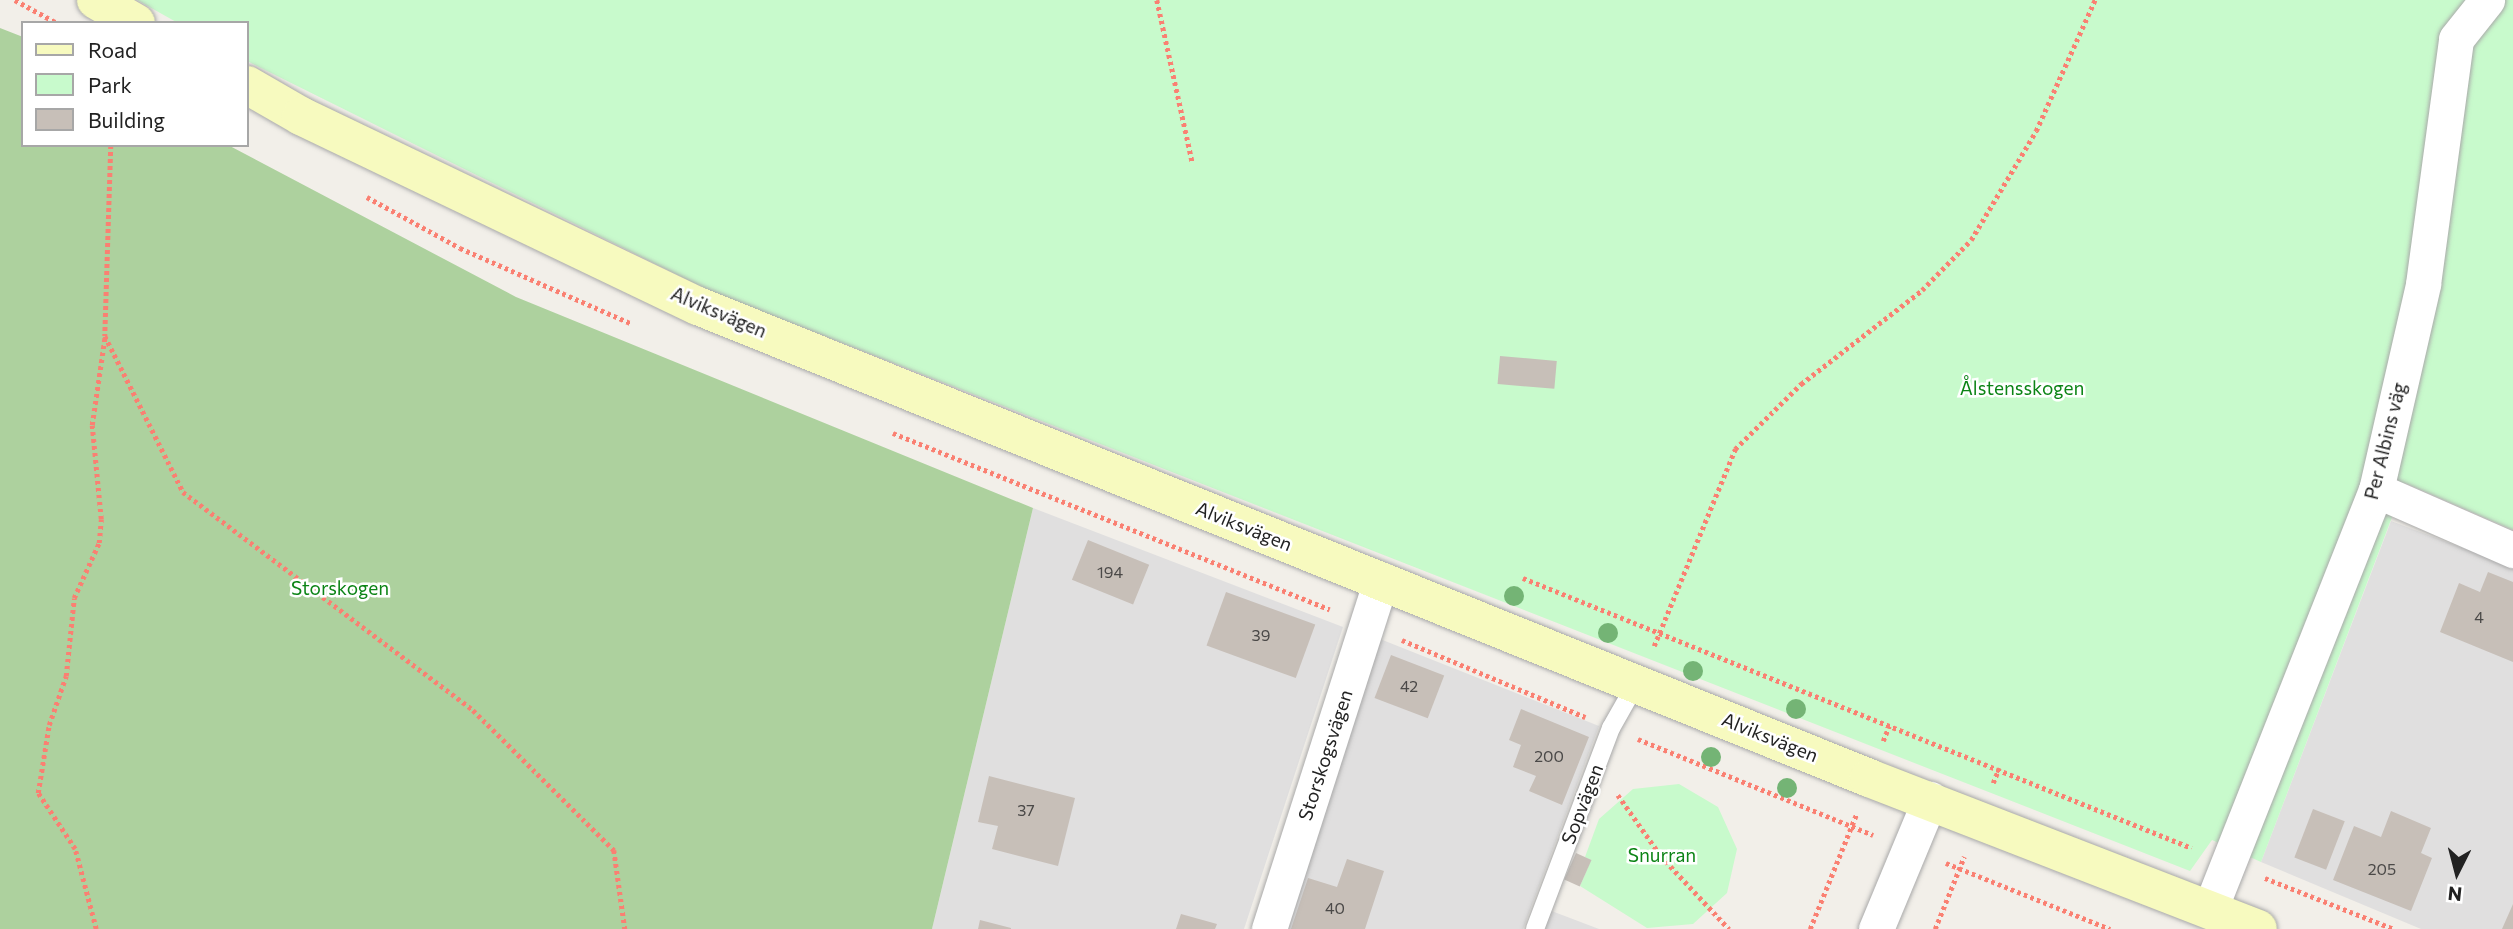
<!DOCTYPE html>
<meta charset="utf-8">
<style>
body{margin:0}
#map{position:relative;width:2513px;height:929px;overflow:hidden;background:#f2efe9;font-family:Commissioner,sans-serif}
div>[style]{position:absolute}
[style*='--x']{left:calc(var(--x)*1px);top:calc(var(--y)*1px);width:calc(var(--w)*1px);rotate:calc(var(--a)*1deg)}
.residential>*{inset:0;background:#e0dfdf}
.forest>*{inset:0;background:#add19e}
.park>*{inset:0;background:#c8facc}
.building>*{inset:0;background:#c7bfb8;transform-origin:0 0}
.path>*{height:4.5px;margin-top:-2.25px;transform-origin:0;background:repeating-linear-gradient(90deg,#fa8072 0 3.5px,transparent 0 7px)}
.roads{filter:drop-shadow(0 0 2px #a9a9a9) drop-shadow(0 0 2px #a9a9a9)}
.lane>*{height:18px;margin:-9px;padding:0 9px;transform-origin:9px;border-radius:9px;background:#fff}
.street>*{height:35px;margin:-17.5px;padding:0 17.5px;transform-origin:17.5px;border-radius:17.5px;background:#fff}
.secondary>*{height:38px;margin:-19px;padding:0 19px;transform-origin:19px;border-radius:19px;background:#f7fabf}
.trees>*{width:20px;height:20px;margin:-10px;border-radius:50%;background:#74b475}
span{translate:-50% -50%;white-space:nowrap;text-align:center;line-height:1.15;-webkit-text-stroke:5px #fff;paint-order:stroke}
.number-label{font-size:16px;color:#4b4948}
.number-label span{-webkit-text-stroke-width:0}
.street-label{font-size:19px;color:#222}
.park-label{font-size:19px;color:#0c8416}
.legend{position:absolute;left:21px;top:21px;width:228px;height:126px;box-sizing:border-box;background:#fff;border:2px solid #a7a7a7;margin:0;padding:9px 12px;list-style:none;font-size:21px;color:#222}
.legend li{display:flex;align-items:center;gap:14px;height:35px}
.legend b{width:35px;border:2px solid #a7a7a7}
.north{position:absolute;left:2422px;top:838px;width:70px;height:70px;-webkit-text-stroke:5px #fff;paint-order:stroke;rotate:186deg;font-size:19px;font-weight:700;line-height:28px;text-align:center;color:#222}
.north::after{content:'';display:block;margin:auto;width:24px;height:32px;background:#222;clip-path:polygon(50% 0,100% 100%,50% 72%,0 100%)}
</style>
<div id="map">
<div class="residential">
<i style="clip-path:polygon(1033px 508px,1343px 627px,1244px 929px,932px 929px)"></i>
<i style="clip-path:polygon(2391px 521px,2513px 567px,2513px 929px,2421px 929px,2261px 862px)"></i>
<i style="clip-path:polygon(1375px 637px,1599px 726px,1523px 929px,1284px 929px)"></i>
<i style="clip-path:polygon(1549px 910px,1599px 929px,1542px 929px)"></i>
</div>
<div class="forest">
<i style="clip-path:polygon(0 28px,23px 37px,23px 145px,228px 145px,516px 297px,1033px 508px,932px 929px,0 929px)"></i>
</div>
<div class="park">
<i style="clip-path:polygon(137px 0,2513px 0,2513px 530px,2405px 483px,2261px 862px,2212px 840px,2190px 871px,710px 291px,247px 61px,247px 23px,178px 23px)"></i>
<i style="clip-path:polygon(1679px 784px,1718px 807px,1737px 849px,1727px 893px,1693px 924px,1647px 928px,1580px 886px,1591px 860px,1585px 857px,1599px 819px,1633px 789px)"></i>
</div>
<div class="building">
<i style="left:1500px;top:356px;width:57px;height:28px;rotate:5deg"></i>
<i style="left:1088px;top:540px;width:66px;height:43px;rotate:22deg"></i>
<i style="clip-path:polygon(2488px 572px,2513px 582px,2513px 662px,2440px 632px,2459px 583px,2480px 592px)"></i>
<i style="left:1226px;top:592px;width:95px;height:57px;rotate:20deg"></i>
<i style="left:1391px;top:655px;width:57px;height:46px;rotate:21deg"></i>
<i style="clip-path:polygon(1521px 709px,1589px 737px,1562px 805px,1529px 791px,1536px 776px,1513px 767px,1521px 745px,1509px 740px)"></i>
<i style="clip-path:polygon(989px 776px,1075px 798px,1058px 866px,992px 849px,998px 826px,978px 822px)"></i>
<i style="left:2313px;top:809px;width:34px;height:52px;rotate:21deg"></i>
<i style="clip-path:polygon(2391px 811px,2431px 828px,2421px 853px,2432px 858px,2411px 911px,2333px 880px,2354px 826px,2381px 837px)"></i>
<i style="left:1576px;top:853px;width:17px;height:29px;rotate:24deg"></i>
<i style="clip-path:polygon(1347px 859px,1384px 871px,1365px 929px,1291px 929px,1308px 878px,1337px 887px)"></i>
<i style="clip-path:polygon(2513px 904px,2513px 929px,2502px 929px)"></i>
<i style="clip-path:polygon(1181px 914px,1217px 924px,1215px 929px,1176px 929px)"></i>
<i style="clip-path:polygon(980px 920px,1011px 928px,1011px 929px,978px 929px)"></i>
</div>
<div class="path">
<i style="--x:15;--y:0;--w:48;--a:28.7"></i>
<i style="--x:1157;--y:0;--w:165;--a:77.7"></i>
<i style="--x:111;--y:145;--w:191;--a:91.8"></i>
<i style="--x:105;--y:336;--w:174;--a:63.4"></i>
<i style="--x:183;--y:492;--w:363;--a:36.9"></i>
<i style="--x:473;--y:710;--w:199;--a:44.8"></i>
<i style="--x:614;--y:850;--w:80;--a:82.1"></i>
<i style="--x:367;--y:197;--w:106;--a:28.7"></i>
<i style="--x:460;--y:248;--w:186;--a:23.8"></i>
<i style="--x:893;--y:433;--w:471;--a:22"></i>
<i style="--x:1523;--y:578;--w:721;--a:21.98"></i>
<i style="--x:1402;--y:640;--w:199;--a:22.8"></i>
<i style="--x:1654;--y:646;--w:213;--a:-67.6"></i>
<i style="--x:1735;--y:449;--w:93;--a:-44.6"></i>
<i style="--x:1801;--y:384;--w:153;--a:-37.8"></i>
<i style="--x:1922;--y:290;--w:70;--a:-45.6"></i>
<i style="--x:1971;--y:240;--w:127;--a:-59.2"></i>
<i style="--x:2036;--y:131;--w:144;--a:-65.8"></i>
<i style="--x:1638;--y:739;--w:254;--a:22.2"></i>
<i style="--x:1883;--y:741;--w:16;--a:-68"></i>
<i style="--x:1993;--y:783;--w:16;--a:-68"></i>
<i style="--x:1618;--y:795;--w:75;--a:54.8"></i>
<i style="--x:1661;--y:856;--w:100;--a:47"></i>
<i style="--x:1946;--y:863;--w:177;--a:21.9"></i>
<i style="--x:2265;--y:878;--w:139;--a:21.6"></i>
<i style="--x:96;--y:929;--w:83;--a:-104.7"></i>
<i style="--x:75;--y:849;--w:67;--a:-123.5"></i>
<i style="--x:38;--y:793;--w:69;--a:-80.8"></i>
<i style="--x:49;--y:725;--w:52;--a:-70.9"></i>
<i style="--x:66;--y:676;--w:78;--a:-84.1"></i>
<i style="--x:74;--y:598;--w:60;--a:-65.6"></i>
<i style="--x:99;--y:543;--w:24;--a:-85"></i>
<i style="--x:101;--y:519;--w:94;--a:-95.5"></i>
<i style="--x:92;--y:425;--w:90;--a:-81.7"></i>
<i style="--x:1810;--y:929;--w:123;--a:-68"></i>
<i style="--x:1935;--y:929;--w:78;--a:-68.1"></i>
</div>
<div class="roads">
<div class="lane">
<i style="--x:1535;--y:929;--w:215;--a:-69.3"></i>
<i style="--x:1611;--y:728;--w:53;--a:-60.5"></i>
</div>
<div class="street">
<i style="--x:2376;--y:490;--w:150;--a:23.7"></i>
<i style="--x:2210;--y:909;--w:451;--a:-68.4"></i>
<i style="--x:2376;--y:490;--w:211;--a:-77.1"></i>
<i style="--x:2423;--y:284;--w:247;--a:-82.3"></i>
<i style="--x:2456;--y:39;--w:50;--a:-51.5"></i>
<i style="--x:1269;--y:929;--w:367;--a:-72.2"></i>
<i style="--x:1876;--y:929;--w:141;--a:-67.4"></i>
</div>
<div class="secondary">
<i style="--x:96;--y:0;--w:46;--a:29.9"></i>
<i style="--x:247;--y:85;--w:62;--a:29.9"></i>
<i style="--x:301;--y:116;--w:440;--a:25.6"></i>
<i style="--x:698;--y:306;--w:1263;--a:21.95"></i>
<i style="--x:1869;--y:778;--w:417;--a:21.2"></i>
</div>
</div>
<div class="trees">
<i style="left:1514px;top:596px"></i>
<i style="left:1608px;top:633px"></i>
<i style="left:1693px;top:671px"></i>
<i style="left:1796px;top:709px"></i>
<i style="left:1711px;top:757px"></i>
<i style="left:1787px;top:788px"></i>
</div>
<div class="number-label">
<span style="left:1110px;top:572px">194</span>
<span style="left:2479px;top:617px">4</span>
<span style="left:1261px;top:635px">39</span>
<span style="left:1409px;top:686px">42</span>
<span style="left:1549px;top:756px">200</span>
<span style="left:1026px;top:810px">37</span>
<span style="left:2382px;top:869px">205</span>
<span style="left:1335px;top:908px">40</span>
</div>
<div class="street-label">
<span style="left:719px;top:312px;rotate:23deg">Alviksvägen</span>
<span style="left:2385px;top:441px;rotate:-76deg">Per Albins väg</span>
<span style="left:1244px;top:526px;rotate:22deg">Alviksvägen</span>
<span style="left:1770px;top:737px;rotate:22deg">Alviksvägen</span>
<span style="left:1325px;top:755px;rotate:-72deg">Storskogsvägen</span>
<span style="left:1582px;top:804px;rotate:-69deg">Sopvägen</span>
</div>
<div class="park-label">
<span style="left:2022px;top:388px">Ålstensskogen</span>
<span style="left:340px;top:588px">Storskogen</span>
<span style="left:1662px;top:855px">Snurran</span>
</div>
<ul class="legend">
<li><b style="height:9px;background:#f7fabf"></b>Road</li>
<li><b style="height:19px;background:#c8facc"></b>Park</li>
<li><b style="height:19px;background:#c7bfb8"></b>Building</li>
</ul>
<div class="north">N</div>
</div>
